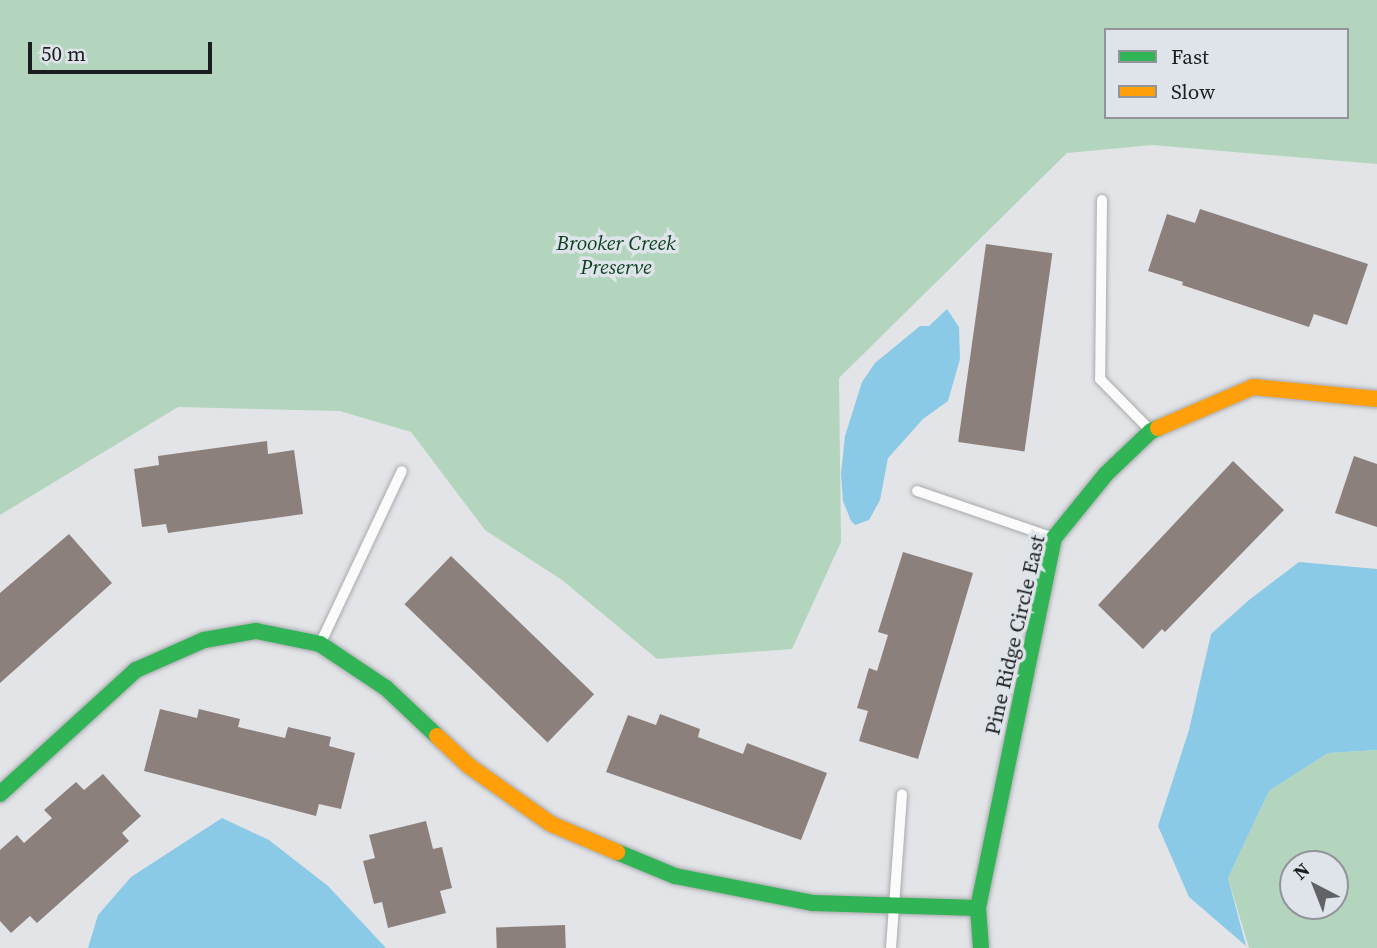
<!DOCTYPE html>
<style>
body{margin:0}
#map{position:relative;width:1377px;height:948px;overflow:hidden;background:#e2e4e7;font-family:"Source Serif 4",serif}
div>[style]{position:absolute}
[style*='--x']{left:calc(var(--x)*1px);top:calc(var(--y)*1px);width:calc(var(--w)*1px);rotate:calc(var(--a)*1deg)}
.green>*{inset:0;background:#b3d5bd}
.water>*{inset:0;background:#8bcae6}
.building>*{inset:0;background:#8c807d;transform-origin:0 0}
.roads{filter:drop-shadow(0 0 2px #a9aaad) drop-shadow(0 0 2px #a9aaad)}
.lane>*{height:10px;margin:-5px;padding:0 5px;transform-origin:5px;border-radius:5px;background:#fbfbfb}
.fast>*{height:16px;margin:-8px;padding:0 8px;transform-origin:8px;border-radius:8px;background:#30b455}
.slow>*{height:16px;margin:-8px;padding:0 8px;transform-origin:8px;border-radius:8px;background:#ff9f0a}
span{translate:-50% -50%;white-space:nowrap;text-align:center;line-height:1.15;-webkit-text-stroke:7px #dfe4ea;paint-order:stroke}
.park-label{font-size:21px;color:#0a3f1e;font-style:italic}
.street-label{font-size:21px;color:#1b1d1f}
.legend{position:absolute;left:1104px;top:28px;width:245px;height:91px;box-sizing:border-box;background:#dfe4ea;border:2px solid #919499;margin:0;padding:9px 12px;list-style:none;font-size:21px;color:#1b1d1f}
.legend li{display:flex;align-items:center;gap:14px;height:35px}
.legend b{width:35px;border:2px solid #919499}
.north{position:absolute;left:1279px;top:850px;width:70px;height:70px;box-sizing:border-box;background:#dfe4ea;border:2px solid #919499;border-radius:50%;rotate:318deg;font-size:19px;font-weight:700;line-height:28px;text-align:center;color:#1b1d1f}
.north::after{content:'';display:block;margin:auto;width:24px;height:32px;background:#616365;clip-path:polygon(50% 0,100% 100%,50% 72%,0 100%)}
.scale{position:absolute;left:28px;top:42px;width:184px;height:32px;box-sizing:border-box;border:4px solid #1b1d1f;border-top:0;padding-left:9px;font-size:21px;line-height:24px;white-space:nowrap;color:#1b1d1f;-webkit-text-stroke:5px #dfe4ea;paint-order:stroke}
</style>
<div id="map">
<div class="green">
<i style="clip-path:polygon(evenodd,0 0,1377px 0,1377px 164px,1152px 145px,1067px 153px,839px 378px,841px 542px,792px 649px,657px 659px,562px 580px,485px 530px,411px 432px,340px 411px,178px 407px,0 515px,0 0,1106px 30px,1347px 30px,1347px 117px,1106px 117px,1106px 30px)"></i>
<i style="clip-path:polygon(evenodd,1377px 750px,1377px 948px,1249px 948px,1228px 878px,1269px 791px,1328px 753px,1377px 750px,1293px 864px,1335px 864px,1335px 906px,1293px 906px,1293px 864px)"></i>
</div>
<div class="water">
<i style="clip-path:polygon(947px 309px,959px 327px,960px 359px,948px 401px,923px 419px,888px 458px,880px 500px,869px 520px,855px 525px,851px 521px,843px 501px,841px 474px,845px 436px,862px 382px,875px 363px,920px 326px,929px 326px)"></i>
<i style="clip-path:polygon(1299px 562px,1377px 569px,1377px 750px,1328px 753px,1269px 791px,1228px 878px,1246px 946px,1189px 897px,1158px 826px,1189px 730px,1211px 634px,1249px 600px)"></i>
<i style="clip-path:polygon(222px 818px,269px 840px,328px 886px,386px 948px,88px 948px,98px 915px,131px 877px)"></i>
</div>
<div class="building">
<i style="clip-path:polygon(1200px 209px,1368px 264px,1347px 325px,1314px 314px,1309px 327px,1182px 285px,1183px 282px,1148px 271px,1167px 214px,1195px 223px)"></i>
<i style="left:986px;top:244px;width:67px;height:200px;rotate:8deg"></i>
<i style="clip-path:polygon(267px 441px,268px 454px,294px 450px,303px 514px,168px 533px,166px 524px,142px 527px,134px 469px,159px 465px,158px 456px)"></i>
<i style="clip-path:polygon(1354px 456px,1377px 464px,1377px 527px,1335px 513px)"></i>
<i style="clip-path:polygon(1233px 461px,1284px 510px,1165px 632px,1162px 629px,1143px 649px,1098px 605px)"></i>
<i style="clip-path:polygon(69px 534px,112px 583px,0 683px,0 593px)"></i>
<i style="clip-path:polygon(903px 552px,973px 573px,918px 759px,859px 741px,868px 711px,857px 708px,869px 668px,877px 671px,888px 635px,878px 632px)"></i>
<i style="left:451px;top:556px;width:199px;height:67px;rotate:44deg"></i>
<i style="clip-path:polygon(160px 709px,197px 718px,199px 709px,240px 719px,238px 727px,285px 738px,288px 727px,331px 737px,329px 746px,355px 753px,341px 809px,319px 804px,316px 816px,144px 771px)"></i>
<i style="clip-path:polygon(660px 714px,700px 729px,698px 737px,743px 754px,747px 743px,827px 773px,801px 840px,606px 772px,628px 715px,656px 725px)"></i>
<i style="clip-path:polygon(103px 774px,141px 816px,122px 833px,129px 841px,37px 923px,30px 916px,11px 933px,0 921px,0 850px,17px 835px,24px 843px,52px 818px,44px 810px,76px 782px,84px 790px)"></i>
<i style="clip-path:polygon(426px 821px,433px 849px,442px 847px,452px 888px,440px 891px,446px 913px,388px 928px,382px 902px,374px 904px,363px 861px,375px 858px,369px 835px)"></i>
<i style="left:565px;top:925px;width:23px;height:69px;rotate:88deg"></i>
</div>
<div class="roads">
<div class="lane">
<i style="--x:1102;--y:200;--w:179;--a:90.6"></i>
<i style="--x:1100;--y:379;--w:70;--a:45.6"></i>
<i style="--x:917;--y:491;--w:142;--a:18.9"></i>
<i style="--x:321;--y:642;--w:189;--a:-64.7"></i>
<i style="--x:891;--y:948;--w:154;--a:-85.9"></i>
</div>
<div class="fast">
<i style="--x:0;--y:794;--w:184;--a:-42.4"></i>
<i style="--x:136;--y:670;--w:74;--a:-23.8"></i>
<i style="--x:204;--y:640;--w:53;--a:-9.8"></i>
<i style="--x:256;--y:631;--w:65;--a:11.5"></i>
<i style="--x:320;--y:644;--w:79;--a:33.7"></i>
<i style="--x:386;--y:688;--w:70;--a:43.3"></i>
<i style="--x:617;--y:852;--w:63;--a:22.5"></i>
<i style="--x:675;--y:876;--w:141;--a:11.1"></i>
<i style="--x:813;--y:903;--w:165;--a:1.7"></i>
<i style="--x:981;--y:948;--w:40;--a:-94.3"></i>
<i style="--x:978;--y:908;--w:378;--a:-78.4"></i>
<i style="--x:1054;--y:538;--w:82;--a:-50.9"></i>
<i style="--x:1106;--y:474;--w:62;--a:-43.7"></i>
<i style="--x:1151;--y:431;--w:8;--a:-23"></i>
</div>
<div class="slow">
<i style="--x:1158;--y:428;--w:103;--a:-23.3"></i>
<i style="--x:1253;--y:387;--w:125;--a:5.5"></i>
<i style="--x:437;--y:736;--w:44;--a:43.2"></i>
<i style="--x:469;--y:766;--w:100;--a:35.3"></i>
<i style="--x:551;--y:824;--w:72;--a:23"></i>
</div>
</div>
<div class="park-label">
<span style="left:616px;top:255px">Brooker Creek<br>Preserve</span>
</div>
<div class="street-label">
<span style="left:1015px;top:635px;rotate:-77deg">Pine Ridge Circle East</span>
</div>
<ul class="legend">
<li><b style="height:9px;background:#30b455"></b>Fast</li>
<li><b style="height:9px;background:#ff9f0a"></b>Slow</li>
</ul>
<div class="north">N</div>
<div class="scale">50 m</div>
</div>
